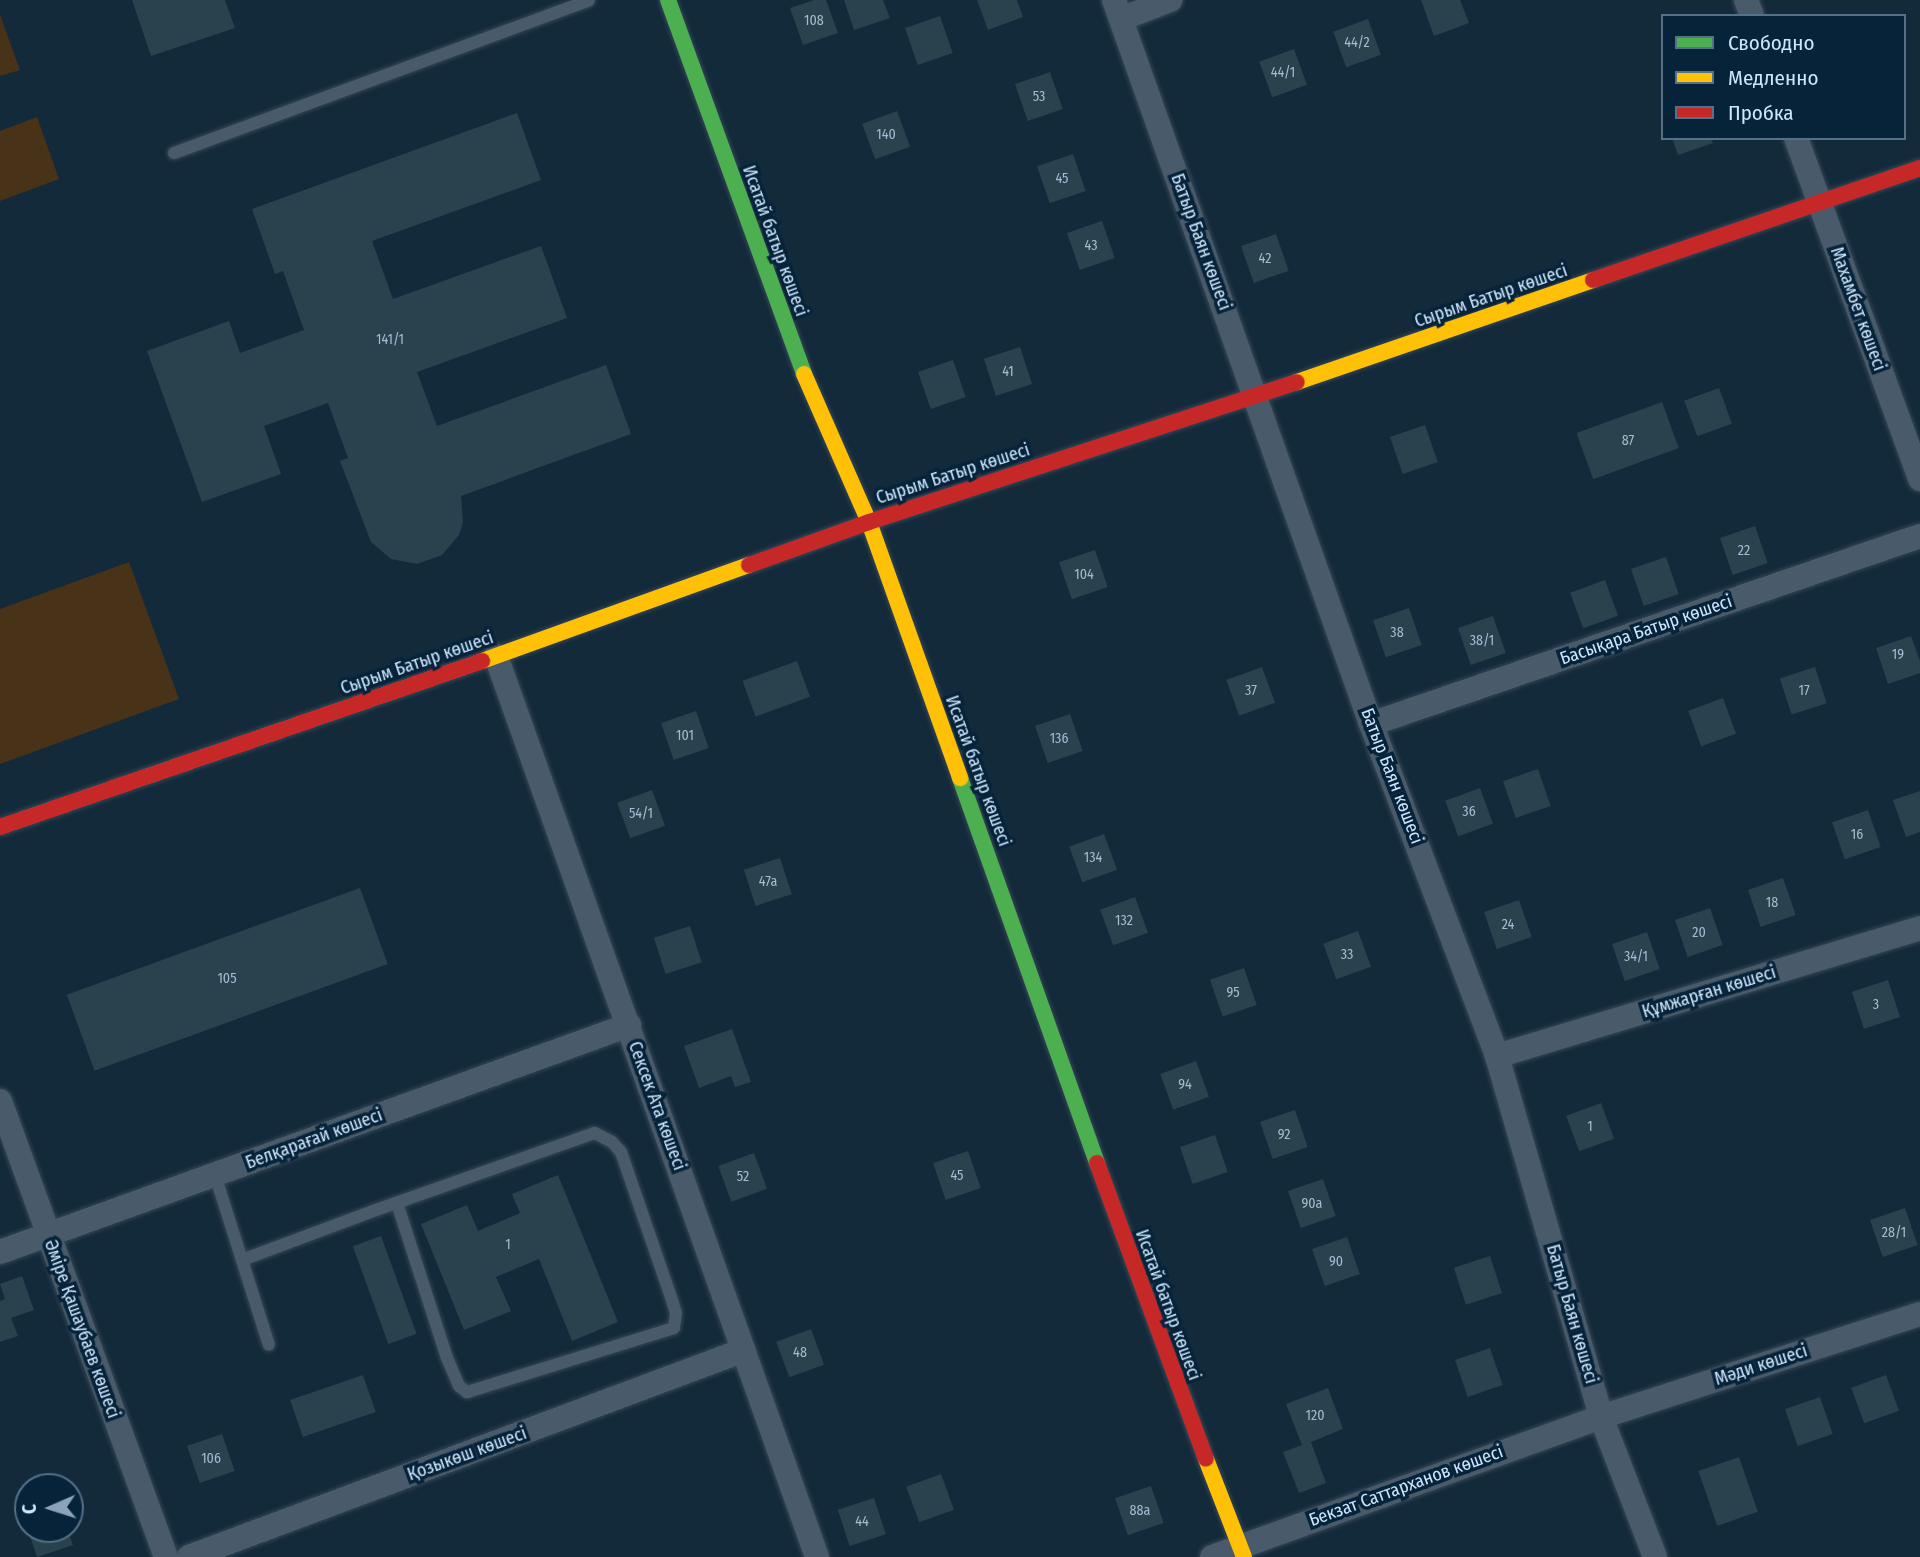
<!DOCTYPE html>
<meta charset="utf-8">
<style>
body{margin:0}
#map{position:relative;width:1920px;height:1557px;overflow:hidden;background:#132a3b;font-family:"Fira Sans Condensed",sans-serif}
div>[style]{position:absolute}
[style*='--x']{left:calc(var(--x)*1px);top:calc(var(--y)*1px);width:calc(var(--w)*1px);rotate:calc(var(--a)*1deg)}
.green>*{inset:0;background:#493318}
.building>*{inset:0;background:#2a424e;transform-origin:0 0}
.roads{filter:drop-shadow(0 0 2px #354654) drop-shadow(0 0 2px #354654)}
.lane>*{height:12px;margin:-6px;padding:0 6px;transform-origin:6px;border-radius:6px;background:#495b6a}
.street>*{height:24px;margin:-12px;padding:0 12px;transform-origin:12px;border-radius:12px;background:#495b6a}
.fast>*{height:16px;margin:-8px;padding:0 8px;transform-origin:8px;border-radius:8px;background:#4caf50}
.slow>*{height:16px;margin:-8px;padding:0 8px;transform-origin:8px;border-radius:8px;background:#ffc107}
.jam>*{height:16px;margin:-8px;padding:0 8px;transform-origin:8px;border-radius:8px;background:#c62828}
span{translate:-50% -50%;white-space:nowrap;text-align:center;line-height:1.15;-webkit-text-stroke:7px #072339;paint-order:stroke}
.number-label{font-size:14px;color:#a3bdd2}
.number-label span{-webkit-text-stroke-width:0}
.street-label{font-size:18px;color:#cbe6fe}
.legend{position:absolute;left:1661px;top:14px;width:245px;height:126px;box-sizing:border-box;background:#072339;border:2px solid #557188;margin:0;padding:9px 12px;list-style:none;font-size:21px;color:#cbe6fe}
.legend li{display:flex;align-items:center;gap:14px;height:35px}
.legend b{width:35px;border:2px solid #557188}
.north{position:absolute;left:14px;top:1473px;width:70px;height:70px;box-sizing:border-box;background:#072339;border:2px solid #557188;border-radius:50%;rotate:267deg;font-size:19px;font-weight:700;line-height:28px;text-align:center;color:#cbe6fe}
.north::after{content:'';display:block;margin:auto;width:24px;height:32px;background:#8ba4ba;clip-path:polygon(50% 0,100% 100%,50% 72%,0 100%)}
</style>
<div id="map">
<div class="green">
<i style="clip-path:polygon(0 15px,20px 70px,0 76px)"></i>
<i style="clip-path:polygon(37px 117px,59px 179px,0 201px,0 131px)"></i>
<i style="clip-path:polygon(129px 562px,179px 699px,0 764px,0 609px)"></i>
</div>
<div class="building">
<i style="clip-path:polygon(132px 0,225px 0,235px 28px,151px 56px)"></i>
<i style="clip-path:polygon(814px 0,826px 0,838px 33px,803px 45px,790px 8px)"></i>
<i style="clip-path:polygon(844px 0,883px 0,890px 18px,854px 30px)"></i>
<i style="clip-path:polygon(977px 0,1017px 0,1023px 17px,988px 30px)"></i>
<i style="clip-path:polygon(1421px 0,1460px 0,1469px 23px,1434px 36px)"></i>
<i style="left:940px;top:16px;width:39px;height:37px;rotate:71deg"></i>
<i style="left:1368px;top:19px;width:38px;height:37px;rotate:70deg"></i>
<i style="left:1294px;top:49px;width:38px;height:37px;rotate:70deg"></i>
<i style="left:1050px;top:72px;width:39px;height:37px;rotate:71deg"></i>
<i style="left:897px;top:111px;width:38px;height:37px;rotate:70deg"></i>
<i style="clip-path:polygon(517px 113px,541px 180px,372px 241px,393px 299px,541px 246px,567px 318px,417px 372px,437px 426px,606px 365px,631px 434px,461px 496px,463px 522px,459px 535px,442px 555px,417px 564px,391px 559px,371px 542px,340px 461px,348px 458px,328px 403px,264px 426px,281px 474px,202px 502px,147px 351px,229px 321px,240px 353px,304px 330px,283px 271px,275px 274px,252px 209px)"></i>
<i style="clip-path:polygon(1672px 138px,1711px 138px,1713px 143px,1678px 155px)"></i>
<i style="left:1073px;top:154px;width:39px;height:38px;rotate:71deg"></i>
<i style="left:1102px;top:221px;width:39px;height:37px;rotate:71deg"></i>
<i style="left:1276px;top:234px;width:39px;height:37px;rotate:71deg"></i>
<i style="left:1020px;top:347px;width:39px;height:38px;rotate:72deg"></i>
<i style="left:953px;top:360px;width:39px;height:37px;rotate:71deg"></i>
<i style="left:1719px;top:388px;width:38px;height:37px;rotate:70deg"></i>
<i style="left:1662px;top:402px;width:49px;height:91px;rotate:70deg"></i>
<i style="left:1425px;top:425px;width:39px;height:37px;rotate:71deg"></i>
<i style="left:1755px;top:526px;width:39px;height:37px;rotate:71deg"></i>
<i style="left:1095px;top:550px;width:39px;height:38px;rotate:71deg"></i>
<i style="left:1666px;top:557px;width:39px;height:37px;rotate:71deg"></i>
<i style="left:1605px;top:580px;width:38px;height:37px;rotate:70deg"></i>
<i style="left:1409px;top:608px;width:39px;height:38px;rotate:71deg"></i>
<i style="left:1493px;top:616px;width:39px;height:37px;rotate:71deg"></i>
<i style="clip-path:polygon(1911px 636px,1920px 661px,1920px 673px,1888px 684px,1876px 648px)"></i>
<i style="left:797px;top:661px;width:38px;height:58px;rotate:70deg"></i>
<i style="left:1262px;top:667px;width:38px;height:38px;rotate:70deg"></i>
<i style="left:1815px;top:667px;width:38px;height:37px;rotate:72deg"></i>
<i style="left:1723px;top:698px;width:38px;height:37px;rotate:70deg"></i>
<i style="left:696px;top:711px;width:39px;height:37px;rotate:71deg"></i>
<i style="left:1070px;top:714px;width:39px;height:37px;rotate:71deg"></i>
<i style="left:1538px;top:769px;width:39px;height:37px;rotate:71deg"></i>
<i style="left:1480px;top:788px;width:38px;height:37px;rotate:70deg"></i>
<i style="left:652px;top:790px;width:38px;height:37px;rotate:70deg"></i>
<i style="clip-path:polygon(1920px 791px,1920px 832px,1906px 837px,1893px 800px)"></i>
<i style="left:1868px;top:810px;width:39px;height:38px;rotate:71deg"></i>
<i style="left:1104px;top:834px;width:38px;height:37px;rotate:70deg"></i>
<i style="left:780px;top:858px;width:38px;height:38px;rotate:72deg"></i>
<i style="left:1783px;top:878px;width:39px;height:37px;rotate:71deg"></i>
<i style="left:360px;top:888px;width:81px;height:312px;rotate:70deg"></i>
<i style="left:1135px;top:897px;width:38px;height:37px;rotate:70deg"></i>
<i style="left:1519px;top:900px;width:39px;height:37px;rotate:71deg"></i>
<i style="left:1710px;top:908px;width:39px;height:37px;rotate:71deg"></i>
<i style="left:690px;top:926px;width:38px;height:38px;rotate:72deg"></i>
<i style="left:1358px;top:931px;width:38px;height:37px;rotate:70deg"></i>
<i style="left:1647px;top:932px;width:39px;height:37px;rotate:71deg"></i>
<i style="left:1244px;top:968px;width:39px;height:36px;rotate:71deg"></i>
<i style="left:1888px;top:980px;width:39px;height:38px;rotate:72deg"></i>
<i style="clip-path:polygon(732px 1029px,751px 1082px,735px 1087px,731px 1076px,699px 1088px,684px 1046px)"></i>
<i style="left:1196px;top:1061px;width:38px;height:38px;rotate:70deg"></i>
<i style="left:1601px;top:1103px;width:38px;height:37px;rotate:70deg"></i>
<i style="left:1295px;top:1110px;width:39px;height:37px;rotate:71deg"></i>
<i style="left:1215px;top:1135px;width:39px;height:37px;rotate:71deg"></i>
<i style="left:968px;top:1151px;width:39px;height:37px;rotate:71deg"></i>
<i style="left:754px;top:1153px;width:38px;height:38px;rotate:70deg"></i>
<i style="clip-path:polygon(558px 1175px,618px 1322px,572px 1341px,539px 1259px,496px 1277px,511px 1311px,464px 1330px,421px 1224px,467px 1205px,478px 1231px,520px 1213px,512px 1194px)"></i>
<i style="left:1323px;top:1179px;width:39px;height:37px;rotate:71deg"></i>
<i style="left:1905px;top:1208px;width:39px;height:37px;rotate:71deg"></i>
<i style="left:381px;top:1236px;width:104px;height:30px;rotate:70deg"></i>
<i style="left:1347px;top:1237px;width:39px;height:37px;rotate:71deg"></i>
<i style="left:1490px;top:1256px;width:39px;height:38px;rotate:72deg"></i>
<i style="clip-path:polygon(22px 1276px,34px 1310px,11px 1318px,18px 1336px,0 1342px,0 1301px,5px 1299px,0 1284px)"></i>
<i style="left:811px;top:1329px;width:38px;height:37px;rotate:70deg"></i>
<i style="left:1490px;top:1348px;width:39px;height:37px;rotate:71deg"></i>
<i style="left:363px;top:1375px;width:39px;height:77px;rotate:71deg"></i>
<i style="left:1886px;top:1375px;width:38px;height:37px;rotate:70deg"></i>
<i style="clip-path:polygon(1328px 1388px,1343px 1429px,1311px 1442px,1326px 1483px,1299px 1493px,1283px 1452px,1302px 1445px,1286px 1404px)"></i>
<i style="left:1820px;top:1397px;width:39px;height:37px;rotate:71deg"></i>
<i style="left:222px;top:1434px;width:39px;height:37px;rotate:71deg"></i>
<i style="left:1739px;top:1457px;width:58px;height:43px;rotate:71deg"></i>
<i style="left:941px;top:1474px;width:38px;height:37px;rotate:70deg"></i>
<i style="left:1151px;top:1486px;width:39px;height:38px;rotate:71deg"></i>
<i style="left:874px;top:1498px;width:38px;height:38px;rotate:72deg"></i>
<i style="clip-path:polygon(28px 1520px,28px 1529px,67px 1529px,73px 1545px,37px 1557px,25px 1521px)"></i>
</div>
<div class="roads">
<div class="lane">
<i style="--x:174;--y:153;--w:442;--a:-20.2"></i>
<i style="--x:215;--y:1175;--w:178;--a:72.4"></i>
<i style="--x:242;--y:1260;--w:143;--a:-20.5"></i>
<i style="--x:376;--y:1210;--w:232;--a:-19.4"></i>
<i style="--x:595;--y:1133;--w:19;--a:28"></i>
<i style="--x:612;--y:1142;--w:13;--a:48"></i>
<i style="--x:621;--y:1152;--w:153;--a:71"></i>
<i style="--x:671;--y:1297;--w:17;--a:73"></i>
<i style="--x:676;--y:1313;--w:15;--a:98"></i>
<i style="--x:674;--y:1328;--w:217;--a:162.8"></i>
<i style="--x:467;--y:1392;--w:10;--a:-143"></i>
<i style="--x:459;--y:1386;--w:30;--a:-113"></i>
<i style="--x:447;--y:1358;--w:163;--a:-107.9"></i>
</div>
<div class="street">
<i style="--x:1114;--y:0;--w:768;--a:70.46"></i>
<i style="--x:1371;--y:724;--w:355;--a:69.2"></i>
<i style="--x:1497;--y:1056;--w:376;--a:73.9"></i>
<i style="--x:1601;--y:1417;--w:150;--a:68.9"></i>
<i style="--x:1746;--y:0;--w:17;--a:69"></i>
<i style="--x:1121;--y:19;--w:53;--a:-21.2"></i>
<i style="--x:1796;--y:138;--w:363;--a:70"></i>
<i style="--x:496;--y:656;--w:956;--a:70.39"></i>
<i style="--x:1371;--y:724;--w:580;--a:-18.9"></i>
<i style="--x:1497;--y:1056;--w:442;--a:-16.8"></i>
<i style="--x:0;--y:1101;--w:485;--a:70"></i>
<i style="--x:0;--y:1252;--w:669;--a:-19.84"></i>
<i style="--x:189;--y:1557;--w:592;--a:-20.45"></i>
<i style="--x:1212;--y:1557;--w:413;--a:-19.8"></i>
<i style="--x:1601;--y:1417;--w:335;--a:-17.9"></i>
</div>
<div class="fast">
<i style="--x:668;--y:0;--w:398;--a:70"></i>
<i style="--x:960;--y:778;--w:409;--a:70.4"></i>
</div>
<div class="slow">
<i style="--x:804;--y:374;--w:162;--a:66.3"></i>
<i style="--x:869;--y:522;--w:272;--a:70.4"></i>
<i style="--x:1297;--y:382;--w:313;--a:-19"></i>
<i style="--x:482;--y:661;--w:284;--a:-19.8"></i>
<i style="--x:1206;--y:1459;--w:105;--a:68.8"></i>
</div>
<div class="jam">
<i style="--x:1593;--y:280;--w:346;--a:-18.9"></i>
<i style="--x:749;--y:565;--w:127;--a:-19.7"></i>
<i style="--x:869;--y:522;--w:450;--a:-18.1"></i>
<i style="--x:0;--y:827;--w:510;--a:-19"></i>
<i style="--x:1097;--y:1163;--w:315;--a:69.8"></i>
</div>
</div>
<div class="number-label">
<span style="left:814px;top:21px">108</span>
<span style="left:1357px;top:43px">44/2</span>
<span style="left:1283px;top:73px">44/1</span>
<span style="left:1039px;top:97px">53</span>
<span style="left:886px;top:135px">140</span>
<span style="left:1062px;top:179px">45</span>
<span style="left:1091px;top:246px">43</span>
<span style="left:1265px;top:259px">42</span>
<span style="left:390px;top:340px">141/1</span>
<span style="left:1008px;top:372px">41</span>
<span style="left:1628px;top:441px">87</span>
<span style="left:1744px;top:551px">22</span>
<span style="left:1084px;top:575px">104</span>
<span style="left:1397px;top:633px">38</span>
<span style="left:1482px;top:641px">38/1</span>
<span style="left:1898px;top:655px">19</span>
<span style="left:1251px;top:691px">37</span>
<span style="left:1804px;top:691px">17</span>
<span style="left:685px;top:736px">101</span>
<span style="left:1059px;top:739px">136</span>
<span style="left:1469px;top:812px">36</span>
<span style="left:641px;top:814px">54/1</span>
<span style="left:1857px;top:835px">16</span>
<span style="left:1093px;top:858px">134</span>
<span style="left:768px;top:882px">47а</span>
<span style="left:1772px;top:903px">18</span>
<span style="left:1124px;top:921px">132</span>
<span style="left:1508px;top:925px">24</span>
<span style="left:1699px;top:933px">20</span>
<span style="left:1347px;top:955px">33</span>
<span style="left:1636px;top:957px">34/1</span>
<span style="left:227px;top:979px">105</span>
<span style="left:1233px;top:993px">95</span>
<span style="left:1876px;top:1005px">3</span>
<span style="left:1185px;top:1085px">94</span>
<span style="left:1590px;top:1127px">1</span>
<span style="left:1284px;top:1135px">92</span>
<span style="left:957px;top:1176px">45</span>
<span style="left:743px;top:1177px">52</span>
<span style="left:1312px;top:1204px">90а</span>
<span style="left:1894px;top:1233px">28/1</span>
<span style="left:508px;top:1245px">1</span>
<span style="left:1336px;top:1262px">90</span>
<span style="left:800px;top:1353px">48</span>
<span style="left:1315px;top:1416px">120</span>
<span style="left:211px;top:1459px">106</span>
<span style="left:1140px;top:1511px">88а</span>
<span style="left:862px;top:1522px">44</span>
</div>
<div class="street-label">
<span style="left:775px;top:241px;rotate:70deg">Исатай батыр көшесі</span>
<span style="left:1201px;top:242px;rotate:70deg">Батыр Баян көшесі</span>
<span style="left:1491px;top:296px;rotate:-19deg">Сырым Батыр көшесі</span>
<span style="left:1858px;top:309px;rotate:70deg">Махамбет көшесі</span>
<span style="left:953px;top:474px;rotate:-18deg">Сырым Батыр көшесі</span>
<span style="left:1646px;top:630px;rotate:-19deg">Басықара Батыр көшесі</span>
<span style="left:417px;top:663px;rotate:-19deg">Сырым Батыр көшесі</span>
<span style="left:978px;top:771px;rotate:70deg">Исатай батыр көшесі</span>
<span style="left:1392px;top:776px;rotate:69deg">Батыр Баян көшесі</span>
<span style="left:1709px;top:992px;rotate:-17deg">Құмжарған көшесі</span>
<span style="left:657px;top:1106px;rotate:70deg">Сексек Ата көшесі</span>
<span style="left:314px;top:1139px;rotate:-20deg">Белқарағай көшесі</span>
<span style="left:1168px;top:1305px;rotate:70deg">Исатай батыр көшесі</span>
<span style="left:1572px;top:1314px;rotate:74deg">Батыр Баян көшесі</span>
<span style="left:82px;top:1329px;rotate:70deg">Әміре Қашаубаев көшесі</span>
<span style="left:1761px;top:1365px;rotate:-18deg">Мәди көшесі</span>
<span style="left:467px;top:1454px;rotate:-20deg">Қозыкөш көшесі</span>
<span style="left:1406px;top:1486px;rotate:-20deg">Бекзат Саттарханов көшесі</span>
</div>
<ul class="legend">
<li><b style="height:9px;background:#4caf50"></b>Свободно</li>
<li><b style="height:9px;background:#ffc107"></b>Медленно</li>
<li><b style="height:9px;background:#c62828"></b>Пробка</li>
</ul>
<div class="north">С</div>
</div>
